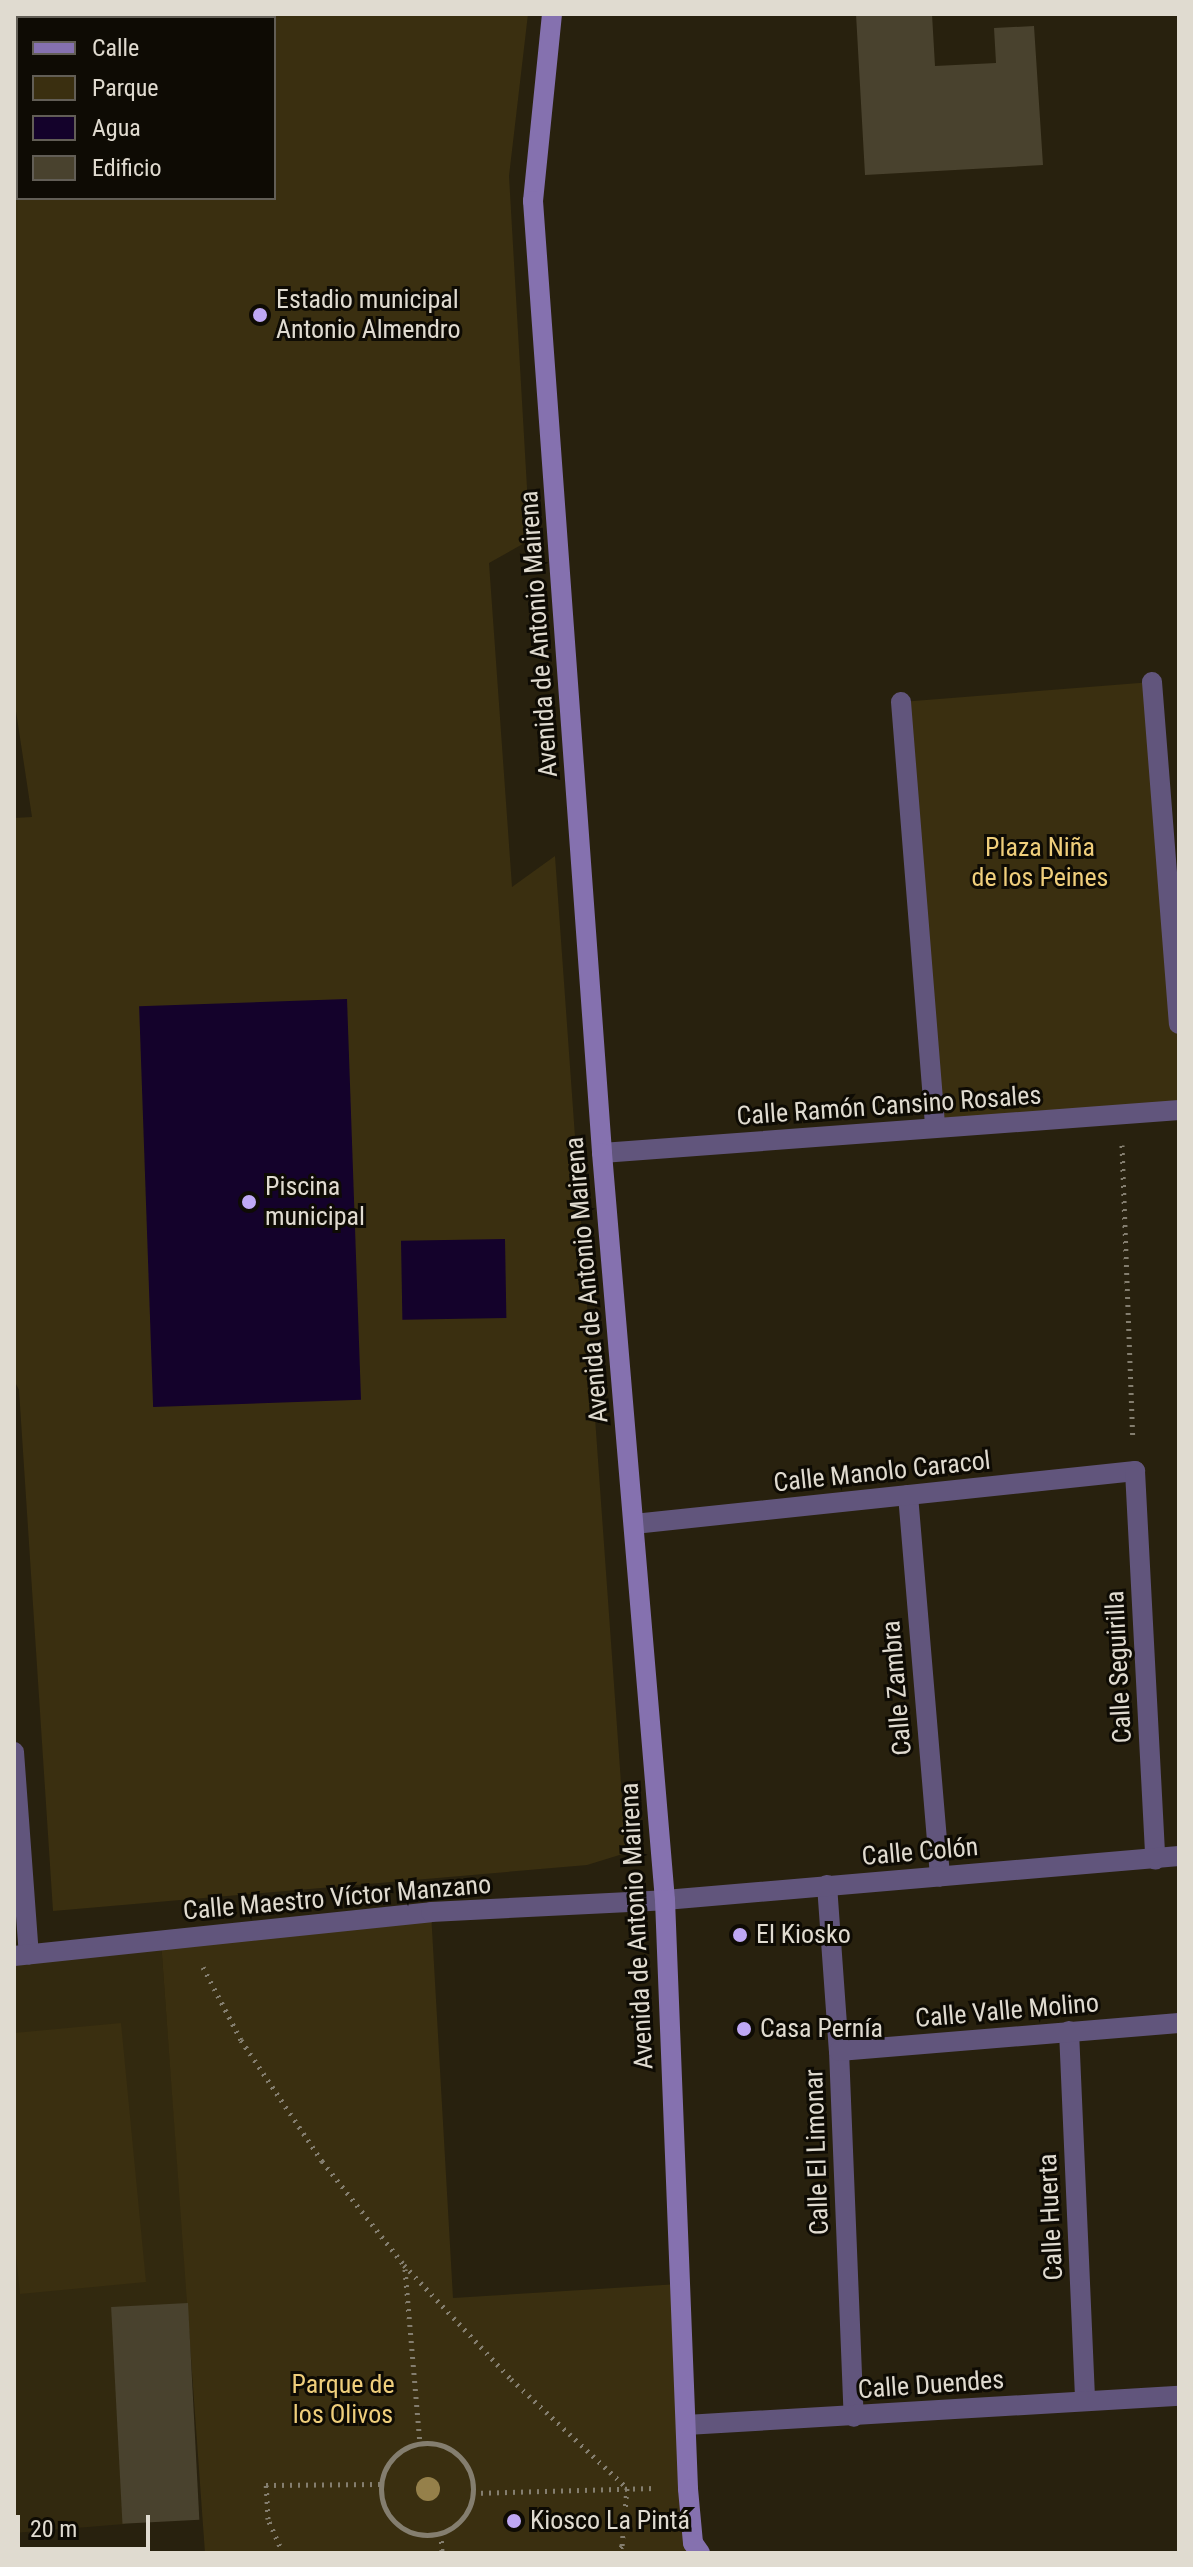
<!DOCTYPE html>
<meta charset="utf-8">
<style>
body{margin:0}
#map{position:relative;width:1193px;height:2567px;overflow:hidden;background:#28210e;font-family:"Roboto Condensed",sans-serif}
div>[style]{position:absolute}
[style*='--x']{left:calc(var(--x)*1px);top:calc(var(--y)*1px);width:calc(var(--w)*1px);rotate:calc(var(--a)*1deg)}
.built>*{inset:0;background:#32290f}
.green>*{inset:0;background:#3a2f10}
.water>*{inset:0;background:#14022b;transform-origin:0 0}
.building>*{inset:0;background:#49422e;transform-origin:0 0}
.path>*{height:5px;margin-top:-2.5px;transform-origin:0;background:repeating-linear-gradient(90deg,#847e6f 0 2px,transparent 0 8px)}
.path>.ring{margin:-2.5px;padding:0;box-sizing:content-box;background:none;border:5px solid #847e6f;border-radius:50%}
.lane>*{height:20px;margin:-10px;padding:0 10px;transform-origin:10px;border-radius:10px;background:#61557c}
.street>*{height:20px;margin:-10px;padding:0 10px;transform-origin:10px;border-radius:10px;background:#61557c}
.secondary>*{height:20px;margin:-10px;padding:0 10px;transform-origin:10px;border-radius:10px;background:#8571af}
.trees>*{width:24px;height:24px;margin:-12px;border-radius:50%;background:#95804a}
.dots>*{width:22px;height:22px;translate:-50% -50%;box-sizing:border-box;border:4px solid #0e0b04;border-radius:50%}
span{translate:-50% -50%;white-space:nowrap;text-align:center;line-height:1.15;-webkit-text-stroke:6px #0e0b04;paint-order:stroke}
.poi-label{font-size:26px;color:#e0dbd0}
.left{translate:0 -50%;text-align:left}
.street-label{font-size:26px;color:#e0dbd0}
.park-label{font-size:26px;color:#efce7b}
.frame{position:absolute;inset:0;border:16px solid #e0dbd0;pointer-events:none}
.legend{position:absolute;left:16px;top:16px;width:260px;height:184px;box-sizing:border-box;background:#0e0b04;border:2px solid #625e56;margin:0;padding:10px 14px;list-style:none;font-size:24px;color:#e0dbd0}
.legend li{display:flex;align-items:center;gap:16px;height:40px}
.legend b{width:40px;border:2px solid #625e56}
.scale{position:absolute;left:16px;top:2515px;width:134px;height:36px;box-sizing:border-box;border:4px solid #e0dbd0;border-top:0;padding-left:10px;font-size:24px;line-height:28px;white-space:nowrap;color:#e0dbd0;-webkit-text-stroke:6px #0e0b04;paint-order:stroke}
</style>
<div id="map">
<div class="built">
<i style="clip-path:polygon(161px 1941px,188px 2303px,125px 2524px,14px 2533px,14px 1955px)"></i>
</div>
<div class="green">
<i style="clip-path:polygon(evenodd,14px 14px,528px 14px,509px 176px,530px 540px,489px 563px,512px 887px,555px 856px,626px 1853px,587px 1865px,53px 1911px,19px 1390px,14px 1380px,14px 818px,32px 817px,14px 698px,14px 14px,18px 18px,274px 18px,274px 198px,18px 198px,18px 18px)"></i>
<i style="clip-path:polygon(1152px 682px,1179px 1024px,1179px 1110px,935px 1128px,901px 702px)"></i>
<i style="clip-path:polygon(431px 1912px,453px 2298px,679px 2284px,691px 2553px,205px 2553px,161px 1941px)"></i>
<i style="clip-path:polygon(121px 2023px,146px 2282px,20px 2294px,14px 2236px,14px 2033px)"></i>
</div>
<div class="water">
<i style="left:347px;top:999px;width:401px;height:208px;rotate:88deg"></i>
<i style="left:505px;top:1239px;width:79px;height:104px;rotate:89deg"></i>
</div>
<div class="building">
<i style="clip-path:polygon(856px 14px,932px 14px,935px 66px,996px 63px,994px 28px,1034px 26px,1043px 165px,865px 175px)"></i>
<i style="left:188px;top:2303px;width:217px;height:77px;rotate:87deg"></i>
<i style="clip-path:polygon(14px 2505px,19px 2533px,14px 2533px)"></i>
</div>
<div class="path">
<i style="--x:1122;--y:1145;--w:294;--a:87.9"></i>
<i style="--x:203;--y:1967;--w:82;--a:62.5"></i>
<i style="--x:241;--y:2040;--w:146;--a:56.2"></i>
<i style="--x:322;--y:2161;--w:132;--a:51.7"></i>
<i style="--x:404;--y:2265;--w:156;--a:46.8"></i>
<i style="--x:511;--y:2379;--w:159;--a:43.2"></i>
<i style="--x:627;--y:2488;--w:58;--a:94.9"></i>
<i style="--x:622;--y:2546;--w:9;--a:126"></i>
<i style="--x:405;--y:2269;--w:175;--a:85.1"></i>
<i class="ring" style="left:381px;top:2443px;width:87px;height:87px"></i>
<i style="--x:473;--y:2493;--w:182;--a:-1.6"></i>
<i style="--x:441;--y:2533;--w:20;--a:87"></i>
<i style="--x:283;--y:2553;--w:37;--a:-114"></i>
<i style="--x:268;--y:2519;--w:34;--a:-93"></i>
<i style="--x:266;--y:2485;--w:115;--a:-0.5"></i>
</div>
<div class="lane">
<i style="--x:1152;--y:682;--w:343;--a:85.5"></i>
<i style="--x:901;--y:702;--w:427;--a:85.4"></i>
</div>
<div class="street">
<i style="--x:602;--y:1153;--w:579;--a:-4.26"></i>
<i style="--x:908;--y:1495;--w:383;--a:85.2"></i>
<i style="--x:634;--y:1524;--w:504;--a:-6.04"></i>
<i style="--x:1135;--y:1471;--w:389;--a:87"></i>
<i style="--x:14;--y:1752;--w:203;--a:85.8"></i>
<i style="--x:827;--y:1885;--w:166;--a:85.9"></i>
<i style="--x:839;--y:2051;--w:366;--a:87.7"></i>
<i style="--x:14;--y:1956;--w:419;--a:-6"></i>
<i style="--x:431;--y:1912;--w:234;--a:-2.9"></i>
<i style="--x:665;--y:1900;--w:516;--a:-4.89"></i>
<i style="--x:1069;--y:2031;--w:368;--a:87.5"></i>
<i style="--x:839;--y:2051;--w:341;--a:-4.7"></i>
<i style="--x:686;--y:2425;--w:494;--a:-3.4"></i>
</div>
<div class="secondary">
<i style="--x:552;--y:14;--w:188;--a:95.8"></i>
<i style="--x:533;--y:201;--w:954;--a:85.85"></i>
<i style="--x:602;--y:1153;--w:750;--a:85.18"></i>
<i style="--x:665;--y:1900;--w:589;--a:87.76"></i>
<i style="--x:688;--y:2489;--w:54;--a:84.7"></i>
<i style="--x:693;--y:2543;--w:12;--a:55"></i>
</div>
<div class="trees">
<i style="left:428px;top:2489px"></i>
</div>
<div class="dots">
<i style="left:260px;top:315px;background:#bfa8f4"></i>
<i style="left:249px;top:1202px;background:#bfa8f4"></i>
<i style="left:740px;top:1935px;background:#bfa8f4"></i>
<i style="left:744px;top:2029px;background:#bfa8f4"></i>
<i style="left:514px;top:2521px;background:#bfa8f4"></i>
</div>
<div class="poi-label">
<span class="left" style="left:276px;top:315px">Estadio municipal<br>Antonio Almendro</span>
<span class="left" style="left:265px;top:1202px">Piscina<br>municipal</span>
<span class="left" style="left:756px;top:1935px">El Kiosko</span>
<span class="left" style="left:760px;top:2029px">Casa Pernía</span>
<span class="left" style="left:530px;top:2521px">Kiosco La Pintá</span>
</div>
<div class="street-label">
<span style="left:539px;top:634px;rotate:-94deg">Avenida de Antonio Mairena</span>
<span style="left:889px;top:1106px;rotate:-4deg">Calle Ramón Cansino Rosales</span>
<span style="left:587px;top:1280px;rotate:-95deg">Avenida de Antonio Mairena</span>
<span style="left:882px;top:1472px;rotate:-6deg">Calle Manolo Caracol</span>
<span style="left:1119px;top:1667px;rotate:-93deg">Calle Seguirilla</span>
<span style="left:897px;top:1688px;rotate:-95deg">Calle Zambra</span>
<span style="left:920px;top:1852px;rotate:-5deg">Calle Colón</span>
<span style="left:337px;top:1898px;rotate:-5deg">Calle Maestro Víctor Manzano</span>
<span style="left:637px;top:1926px;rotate:-93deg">Avenida de Antonio Mairena</span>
<span style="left:1007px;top:2011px;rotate:-5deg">Calle Valle Molino</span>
<span style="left:817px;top:2152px;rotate:-92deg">Calle El Limonar</span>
<span style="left:1051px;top:2217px;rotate:-93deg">Calle Huerta</span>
<span style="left:931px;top:2385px;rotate:-4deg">Calle Duendes</span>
</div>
<div class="park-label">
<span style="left:1040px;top:863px">Plaza Niña<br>de los Peines</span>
<span style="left:343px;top:2400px">Parque de<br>los Olivos</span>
</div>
<div class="frame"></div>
<ul class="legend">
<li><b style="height:10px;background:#8571af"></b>Calle</li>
<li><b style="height:22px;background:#3a2f10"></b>Parque</li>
<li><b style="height:22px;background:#14022b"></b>Agua</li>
<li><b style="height:22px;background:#49422e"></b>Edificio</li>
</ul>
<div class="scale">20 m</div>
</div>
